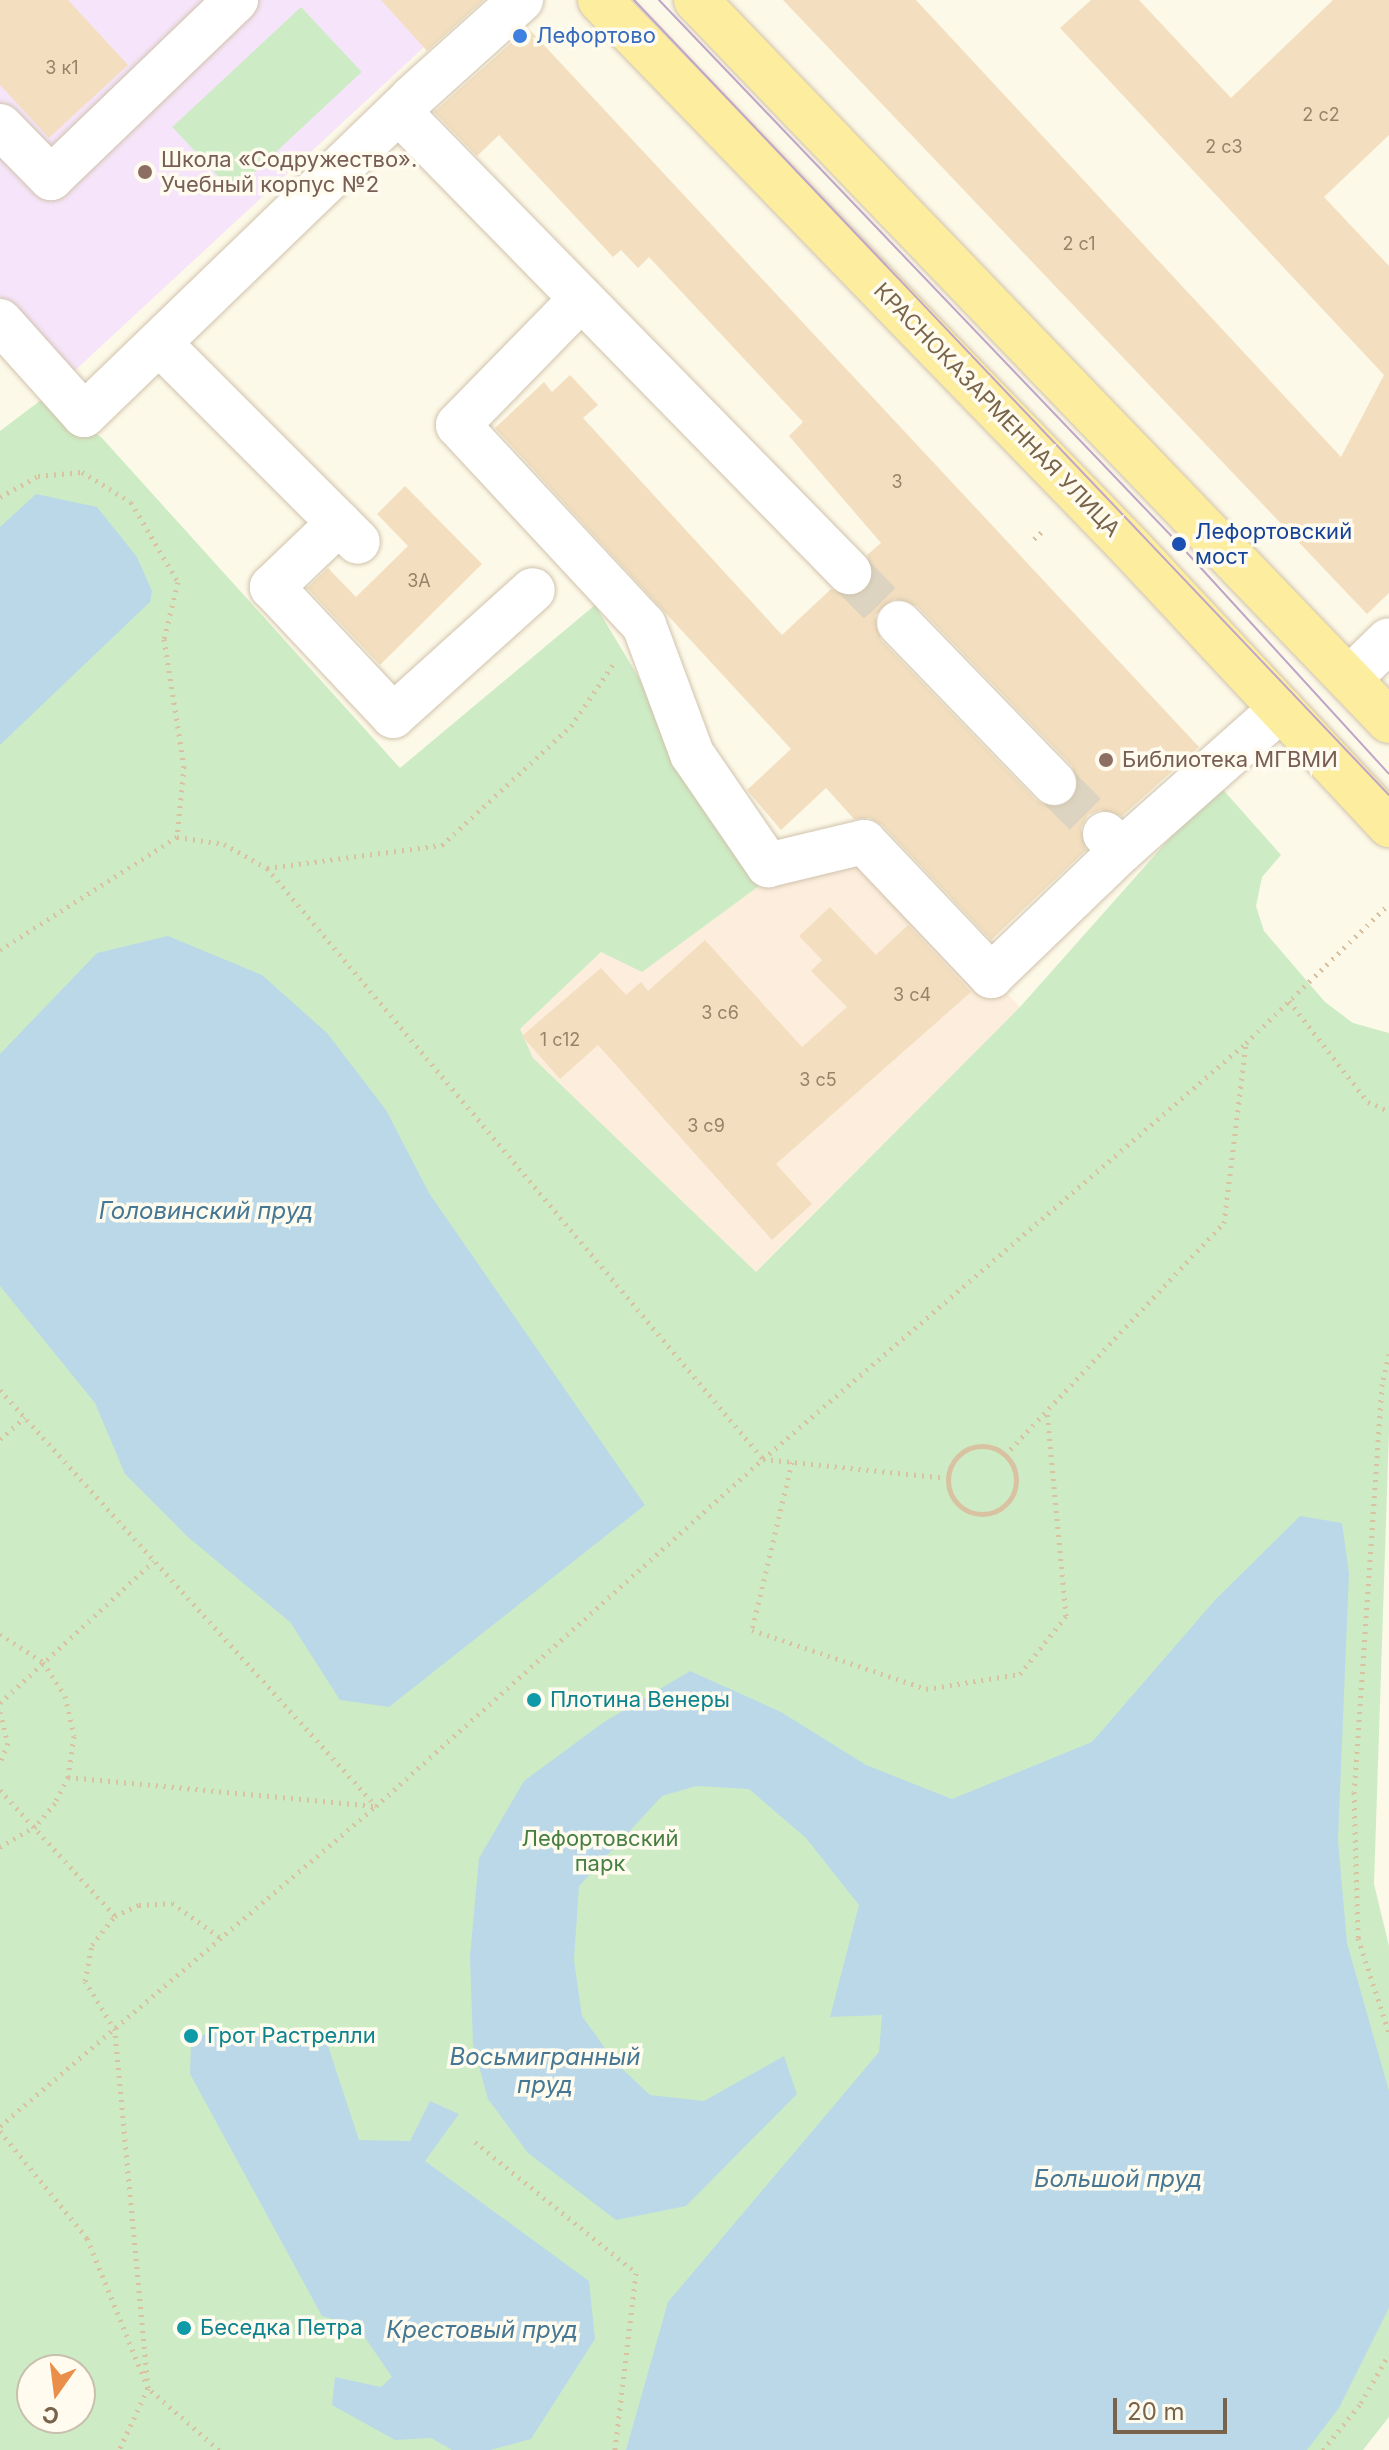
<!DOCTYPE html>
<meta charset="utf-8">
<style>
body{margin:0}
#map{position:relative;width:1389px;height:2450px;overflow:hidden;background:#fdf9e8;font-family:Inter,sans-serif}
div>[style]{position:absolute}
[style*='--x']{left:calc(var(--x)*1px);top:calc(var(--y)*1px);width:calc(var(--w)*1px);rotate:calc(var(--a)*1deg)}
.commercial>*{inset:0;background:#fdeddc}
.education>*{inset:0;background:#f6e4fa}
.green>*{inset:0;background:#cdecc5;transform-origin:0 0}
.water>*{inset:0;background:#bbd8e8}
.building>*{inset:0;background:#f3dfbf}
.minor-tunnel>*{height:44px;margin-top:-22px;transform-origin:0;background:repeating-linear-gradient(90deg,#dcd4c1 0 44px,transparent 0 66px)}
.path>*{height:5px;margin-top:-2.5px;transform-origin:0;background:repeating-linear-gradient(90deg,#d9c2a1 0 2px,transparent 0 8px)}
.path>.ring{margin:-2.5px;padding:0;box-sizing:content-box;background:none;border:5px solid #d9c2a1;border-radius:50%}
.roads{filter:drop-shadow(0 0 2px #d0c3ad) drop-shadow(0 0 2px #d0c3ad)}
.minor>*{height:44px;margin:-22px;padding:0 22px;transform-origin:22px;border-radius:22px;background:#fff}
.major>*{height:44px;margin:-22px;padding:0 22px;transform-origin:22px;border-radius:22px;background:#fded9f}
.tram>*{height:2px;margin:-1px;padding:0 1px;transform-origin:1px;border-radius:1px;background:#bfa5c8}
.dots>*{width:22px;height:22px;translate:-50% -50%;box-sizing:border-box;border:4px solid #fffcef;border-radius:50%}
span{translate:-50% -50%;white-space:nowrap;text-align:center;line-height:1.15;-webkit-text-stroke:7px #fffcef;paint-order:stroke}
.number-label{font-size:18px;color:#988368}
.number-label span{-webkit-text-stroke-width:0}
.shop-label{font-size:22px;color:#366cbe}
.left{translate:0 -50%;text-align:left}
.education-label{font-size:22px;color:#785e54}
.street-label{font-size:22px;color:#79644b}
.transit-label{font-size:22px;color:#164399}
.culture-label{font-size:22px;color:#0d838f}
.park-label{font-size:22px;color:#477f42}
.water-label{font-size:24px;color:#467794;font-style:italic}
.north{position:absolute;left:16px;top:2354px;width:80px;height:80px;box-sizing:border-box;background:#fffcef;border:2px solid #c9bfad;border-radius:50%;rotate:194deg;font-size:22px;font-weight:700;line-height:32px;text-align:center;color:#79644b}
.north::after{content:'';display:block;margin:auto;width:28px;height:36px;background:#ea8f4a;clip-path:polygon(50% 0,100% 100%,50% 72%,0 100%)}
.scale{position:absolute;left:1113px;top:2398px;width:114px;height:36px;box-sizing:border-box;border:4px solid #79644b;border-top:0;padding-left:10px;font-size:24px;line-height:28px;white-space:nowrap;color:#79644b;-webkit-text-stroke:6px #fffcef;paint-order:stroke}
</style>
<div id="map">
<div class="commercial">
<i style="clip-path:polygon(867px 850px,1020px 1007px,756px 1272px,511px 1037px,601px 952px,642px 971px,763px 883px)"></i>
</div>
<div class="education">
<i style="clip-path:polygon(0 0,475px 0,71px 374px,0 297px)"></i>
</div>
<div class="green">
<i style="left:301px;top:7px;width:89px;height:176px;rotate:47deg"></i>
<i style="clip-path:polygon(evenodd,45px 397px,102px 438px,400px 768px,595px 605px,763px 883px,642px 972px,601px 952px,520px 1029px,533px 1058px,756px 1272px,1020px 1007px,1218px 784px,1281px 855px,1262px 877px,1256px 906px,1264px 931px,1325px 1002px,1353px 1023px,1389px 1033px,1389px 1432px,1374px 1884px,1389px 1946px,1389px 2417px,1363px 2450px,0 2450px,0 431px,45px 397px,32px 2370px,80px 2370px,80px 2418px,32px 2418px,32px 2370px)"></i>
</div>
<div class="water">
<i style="clip-path:polygon(36px 494px,97px 507px,137px 557px,152px 591px,150px 602px,0 745px,0 527px)"></i>
<i style="clip-path:polygon(168px 936px,262px 975px,327px 1033px,386px 1110px,429px 1193px,645px 1505px,389px 1707px,340px 1700px,290px 1622px,188px 1537px,125px 1474px,95px 1403px,0 1286px,0 1054px,97px 953px)"></i>
<i style="clip-path:polygon(1300px 1516px,1342px 1523px,1349px 1573px,1338px 1840px,1347px 1943px,1389px 2091px,1389px 2308px,1339px 2408px,1307px 2450px,626px 2450px,668px 2302px,879px 2052px,882px 2015px,830px 2017px,859px 1905px,806px 1838px,749px 1789px,696px 1786px,662px 1796px,579px 1886px,574px 1960px,582px 2016px,615px 2062px,650px 2095px,704px 2101px,784px 2056px,797px 2094px,686px 2206px,616px 2220px,528px 2153px,488px 2099px,473px 2045px,470px 1956px,479px 1858px,524px 1781px,604px 1722px,690px 1671px,781px 1712px,866px 1765px,952px 1799px,1092px 1742px,1215px 1600px)"></i>
<i style="clip-path:polygon(215px 2028px,326px 2040px,359px 2140px,410px 2141px,430px 2101px,459px 2114px,425px 2161px,589px 2281px,595px 2339px,531px 2439px,490px 2450px,452px 2450px,431px 2438px,395px 2440px,332px 2405px,335px 2377px,381px 2387px,392px 2377px,357px 2326px,322px 2316px,190px 2074px,191px 2042px)"></i>
</div>
<div class="building">
<i style="clip-path:polygon(0 0,68px 0,128px 65px,49px 138px,0 85px)"></i>
<i style="clip-path:polygon(381px 0,484px 0,427px 51px)"></i>
<i style="clip-path:polygon(783px 0,916px 0,1341px 457px,1384px 375px,1060px 28px,1091px 0,1139px 0,1231px 98px,1333px 0,1389px 0,1389px 135px,1324px 197px,1389px 266px,1389px 593px,1367px 614px)"></i>
<i style="clip-path:polygon(evenodd,528px 28px,1199px 747px,1122px 816px,1100px 810px,1088px 815px,1081px 828px,1086px 850px,991px 940px,882px 825px,870px 818px,854px 819px,826px 788px,781px 830px,747px 790px,791px 749px,495px 428px,544px 382px,552px 392px,570px 375px,598px 405px,583px 418px,782px 635px,831px 589px,854px 596px,873px 579px,867px 555px,881px 543px,789px 436px,803px 422px,649px 257px,638px 268px,621px 250px,613px 257px,499px 135px,477px 156px,434px 112px,528px 28px,894px 599px,917px 606px,1072px 766px,1078px 789px,1071px 801px,1048px 807px,1036px 800px,881px 640px,875px 615px,894px 599px)"></i>
<i style="clip-path:polygon(405px 486px,482px 564px,380px 665px,307px 588px,328px 568px,356px 597px,408px 546px,377px 514px)"></i>
<i style="clip-path:polygon(830px 907px,876px 955px,908px 925px,971px 992px,776px 1164px,812px 1204px,772px 1240px,598px 1045px,560px 1079px,522px 1036px,601px 968px,626px 995px,641px 982px,648px 991px,705px 940px,802px 1047px,847px 1007px,811px 971px,822px 960px,799px 936px)"></i>
</div>
<div class="minor-tunnel">
<i style="--x:849;--y:572;--w:71;--a:45.6"></i>
<i style="--x:1054;--y:783;--w:72;--a:45"></i>
</div>
<div class="path">
<i style="--x:0;--y:497;--w:43;--a:-28.9"></i>
<i style="--x:38;--y:476;--w:44;--a:-5.2"></i>
<i style="--x:82;--y:472;--w:57;--a:31.5"></i>
<i style="--x:131;--y:502;--w:93;--a:59.6"></i>
<i style="--x:178;--y:582;--w:59;--a:103.8"></i>
<i style="--x:164;--y:639;--w:129;--a:81.1"></i>
<i style="--x:184;--y:766;--w:71;--a:95.6"></i>
<i style="--x:1034;--y:539;--w:16;--a:-43"></i>
<i style="--x:267;--y:868;--w:177;--a:-7.5"></i>
<i style="--x:442;--y:845;--w:176;--a:-42.7"></i>
<i style="--x:571;--y:726;--w:76;--a:-55.7"></i>
<i style="--x:0;--y:950;--w:210;--a:-32.6"></i>
<i style="--x:177;--y:837;--w:48;--a:8.5"></i>
<i style="--x:224;--y:844;--w:49;--a:29.2"></i>
<i style="--x:267;--y:868;--w:772;--a:49.99"></i>
<i style="--x:763;--y:1459;--w:185;--a:5.9"></i>
<i style="--x:1289;--y:1001;--w:128;--a:52"></i>
<i style="--x:1368;--y:1102;--w:23;--a:23"></i>
<i style="--x:1389;--y:1354;--w:31;--a:103"></i>
<i style="--x:1382;--y:1384;--w:409;--a:93.9"></i>
<i style="--x:1354;--y:1792;--w:146;--a:88.4"></i>
<i style="--x:1358;--y:1938;--w:100;--a:71.9"></i>
<i style="--x:0;--y:1390;--w:561;--a:47.89"></i>
<i style="--x:0;--y:1439;--w:33;--a:-41"></i>
<i class="ring" style="left:948px;top:1446px;width:63px;height:63px"></i>
<i style="--x:1005;--y:1455;--w:319;--a:-46.7"></i>
<i style="--x:1224;--y:1223;--w:180;--a:-83"></i>
<i style="--x:792;--y:1462;--w:173;--a:103.4"></i>
<i style="--x:752;--y:1630;--w:184;--a:18.7"></i>
<i style="--x:926;--y:1689;--w:95;--a:-9.1"></i>
<i style="--x:1020;--y:1674;--w:74;--a:-51.6"></i>
<i style="--x:1066;--y:1616;--w:206;--a:-95.3"></i>
<i style="--x:0;--y:1634;--w:51;--a:33.1"></i>
<i style="--x:43;--y:1662;--w:40;--a:57.1"></i>
<i style="--x:65;--y:1696;--w:41;--a:77.3"></i>
<i style="--x:74;--y:1736;--w:41;--a:98.3"></i>
<i style="--x:68;--y:1777;--w:29;--a:117"></i>
<i style="--x:55;--y:1803;--w:30;--a:130"></i>
<i style="--x:36;--y:1826;--w:42;--a:149.7"></i>
<i style="--x:0;--y:1703;--w:209;--a:-42.7"></i>
<i style="--x:0;--y:1712;--w:32;--a:76"></i>
<i style="--x:8;--y:1743;--w:22;--a:112"></i>
<i style="--x:68;--y:1777;--w:308;--a:5.4"></i>
<i style="--x:0;--y:1790;--w:171;--a:47.6"></i>
<i style="--x:0;--y:2126;--w:494;--a:-40.4"></i>
<i style="--x:376;--y:1806;--w:520;--a:-41.88"></i>
<i style="--x:763;--y:1459;--w:637;--a:-40.74"></i>
<i style="--x:1246;--y:1043;--w:199;--a:-44.2"></i>
<i style="--x:0;--y:2131;--w:138;--a:50.9"></i>
<i style="--x:87;--y:2238;--w:162;--a:67.9"></i>
<i style="--x:148;--y:2388;--w:68;--a:115.1"></i>
<i style="--x:475;--y:2142;--w:208;--a:39.1"></i>
<i style="--x:636;--y:2273;--w:178;--a:96.8"></i>
<i style="--x:219;--y:2450;--w:94;--a:-138.9"></i>
<i style="--x:148;--y:2388;--w:360;--a:-95.3"></i>
<i style="--x:115;--y:2030;--w:57;--a:-121.5"></i>
<i style="--x:85;--y:1981;--w:37;--a:-79"></i>
<i style="--x:92;--y:1945;--w:37;--a:-52"></i>
<i style="--x:115;--y:1916;--w:26;--a:-25"></i>
<i style="--x:139;--y:1905;--w:33;--a:-3"></i>
<i style="--x:172;--y:1903;--w:60;--a:35.5"></i>
<i style="--x:1323;--y:2450;--w:60;--a:-51"></i>
<i style="--x:1361;--y:2403;--w:56;--a:-60.3"></i>
</div>
<div class="roads">
<div class="minor">
<i style="--x:399;--y:112;--w:644;--a:45.63"></i>
<i style="--x:0;--y:126;--w:73;--a:45.6"></i>
<i style="--x:51;--y:178;--w:257;--a:-43.9"></i>
<i style="--x:581;--y:299;--w:176;--a:134.3"></i>
<i style="--x:458;--y:425;--w:273;--a:47.1"></i>
<i style="--x:644;--y:625;--w:138;--a:69.6"></i>
<i style="--x:692;--y:754;--w:135;--a:55.6"></i>
<i style="--x:768;--y:865;--w:99;--a:-13.5"></i>
<i style="--x:864;--y:842;--w:185;--a:46.5"></i>
<i style="--x:991;--y:976;--w:180;--a:-43.9"></i>
<i style="--x:0;--y:321;--w:126;--a:48.2"></i>
<i style="--x:84;--y:415;--w:456;--a:-44"></i>
<i style="--x:412;--y:98;--w:147;--a:-42"></i>
<i style="--x:159;--y:343;--w:281;--a:45"></i>
<i style="--x:339;--y:523;--w:93;--a:136.3"></i>
<i style="--x:272;--y:587;--w:177;--a:46.8"></i>
<i style="--x:393;--y:716;--w:188;--a:-42"></i>
<i style="--x:899;--y:623;--w:223;--a:45.9"></i>
<i style="--x:1350;--y:678;--w:54;--a:-44.3"></i>
<i style="--x:1105;--y:834;--w:23;--a:47"></i>
<i style="--x:1121;--y:851;--w:214;--a:-41.6"></i>
</div>
<div class="major">
<i style="--x:600;--y:0;--w:763;--a:45.9"></i>
<i style="--x:1131;--y:548;--w:379;--a:47"></i>
<i style="--x:696;--y:0;--w:1000;--a:46.13"></i>
</div>
</div>
<div class="tram">
<i style="--x:634;--y:0;--w:1096;--a:46.48"></i>
<i style="--x:659;--y:0;--w:753;--a:46.29"></i>
<i style="--x:1179;--y:544;--w:311;--a:47.6"></i>
</div>
<div class="dots">
<i style="left:520px;top:36px;background:#3f7fe0"></i>
<i style="left:145px;top:172px;background:#8d6e63"></i>
<i style="left:1179px;top:544px;background:#1a4fb4"></i>
<i style="left:1106px;top:760px;background:#8d6e63"></i>
<i style="left:534px;top:1700px;background:#0f9aa8"></i>
<i style="left:191px;top:2036px;background:#0f9aa8"></i>
<i style="left:184px;top:2328px;background:#0f9aa8"></i>
</div>
<div class="number-label">
<span style="left:62px;top:68px">3 к1</span>
<span style="left:1321px;top:115px">2 с2</span>
<span style="left:1224px;top:147px">2 c3</span>
<span style="left:1079px;top:244px">2 с1</span>
<span style="left:897px;top:482px">3</span>
<span style="left:419px;top:581px">3А</span>
<span style="left:912px;top:995px">3 с4</span>
<span style="left:720px;top:1013px">3 с6</span>
<span style="left:560px;top:1040px">1 с12</span>
<span style="left:818px;top:1080px">3 с5</span>
<span style="left:706px;top:1126px">3 с9</span>
</div>
<div class="shop-label">
<span class="left" style="left:536px;top:36px">Лефортово</span>
</div>
<div class="education-label">
<span class="left" style="left:161px;top:172px">Школа «Содружество».<br>Учебный корпус №2</span>
<span class="left" style="left:1122px;top:760px">Библиотека МГВМИ</span>
</div>
<div class="street-label">
<span style="left:997px;top:410px;rotate:46deg">КРАСНОКАЗАРМЕННАЯ УЛИЦА</span>
</div>
<div class="transit-label">
<span class="left" style="left:1195px;top:544px">Лефортовский<br>мост</span>
</div>
<div class="culture-label">
<span class="left" style="left:550px;top:1700px">Плотина Венеры</span>
<span class="left" style="left:207px;top:2036px">Грот Растрелли</span>
<span class="left" style="left:200px;top:2328px">Беседка Петра</span>
</div>
<div class="park-label">
<span style="left:600px;top:1851px">Лефортовский<br>парк</span>
</div>
<div class="water-label">
<span style="left:206px;top:1211px">Головинский пруд</span>
<span style="left:545px;top:2071px">Восьмигранный<br>пруд</span>
<span style="left:1118px;top:2179px">Большой пруд</span>
<span style="left:482px;top:2330px">Крестовый пруд</span>
</div>
<div class="north">С</div>
<div class="scale">20 m</div>
</div>
